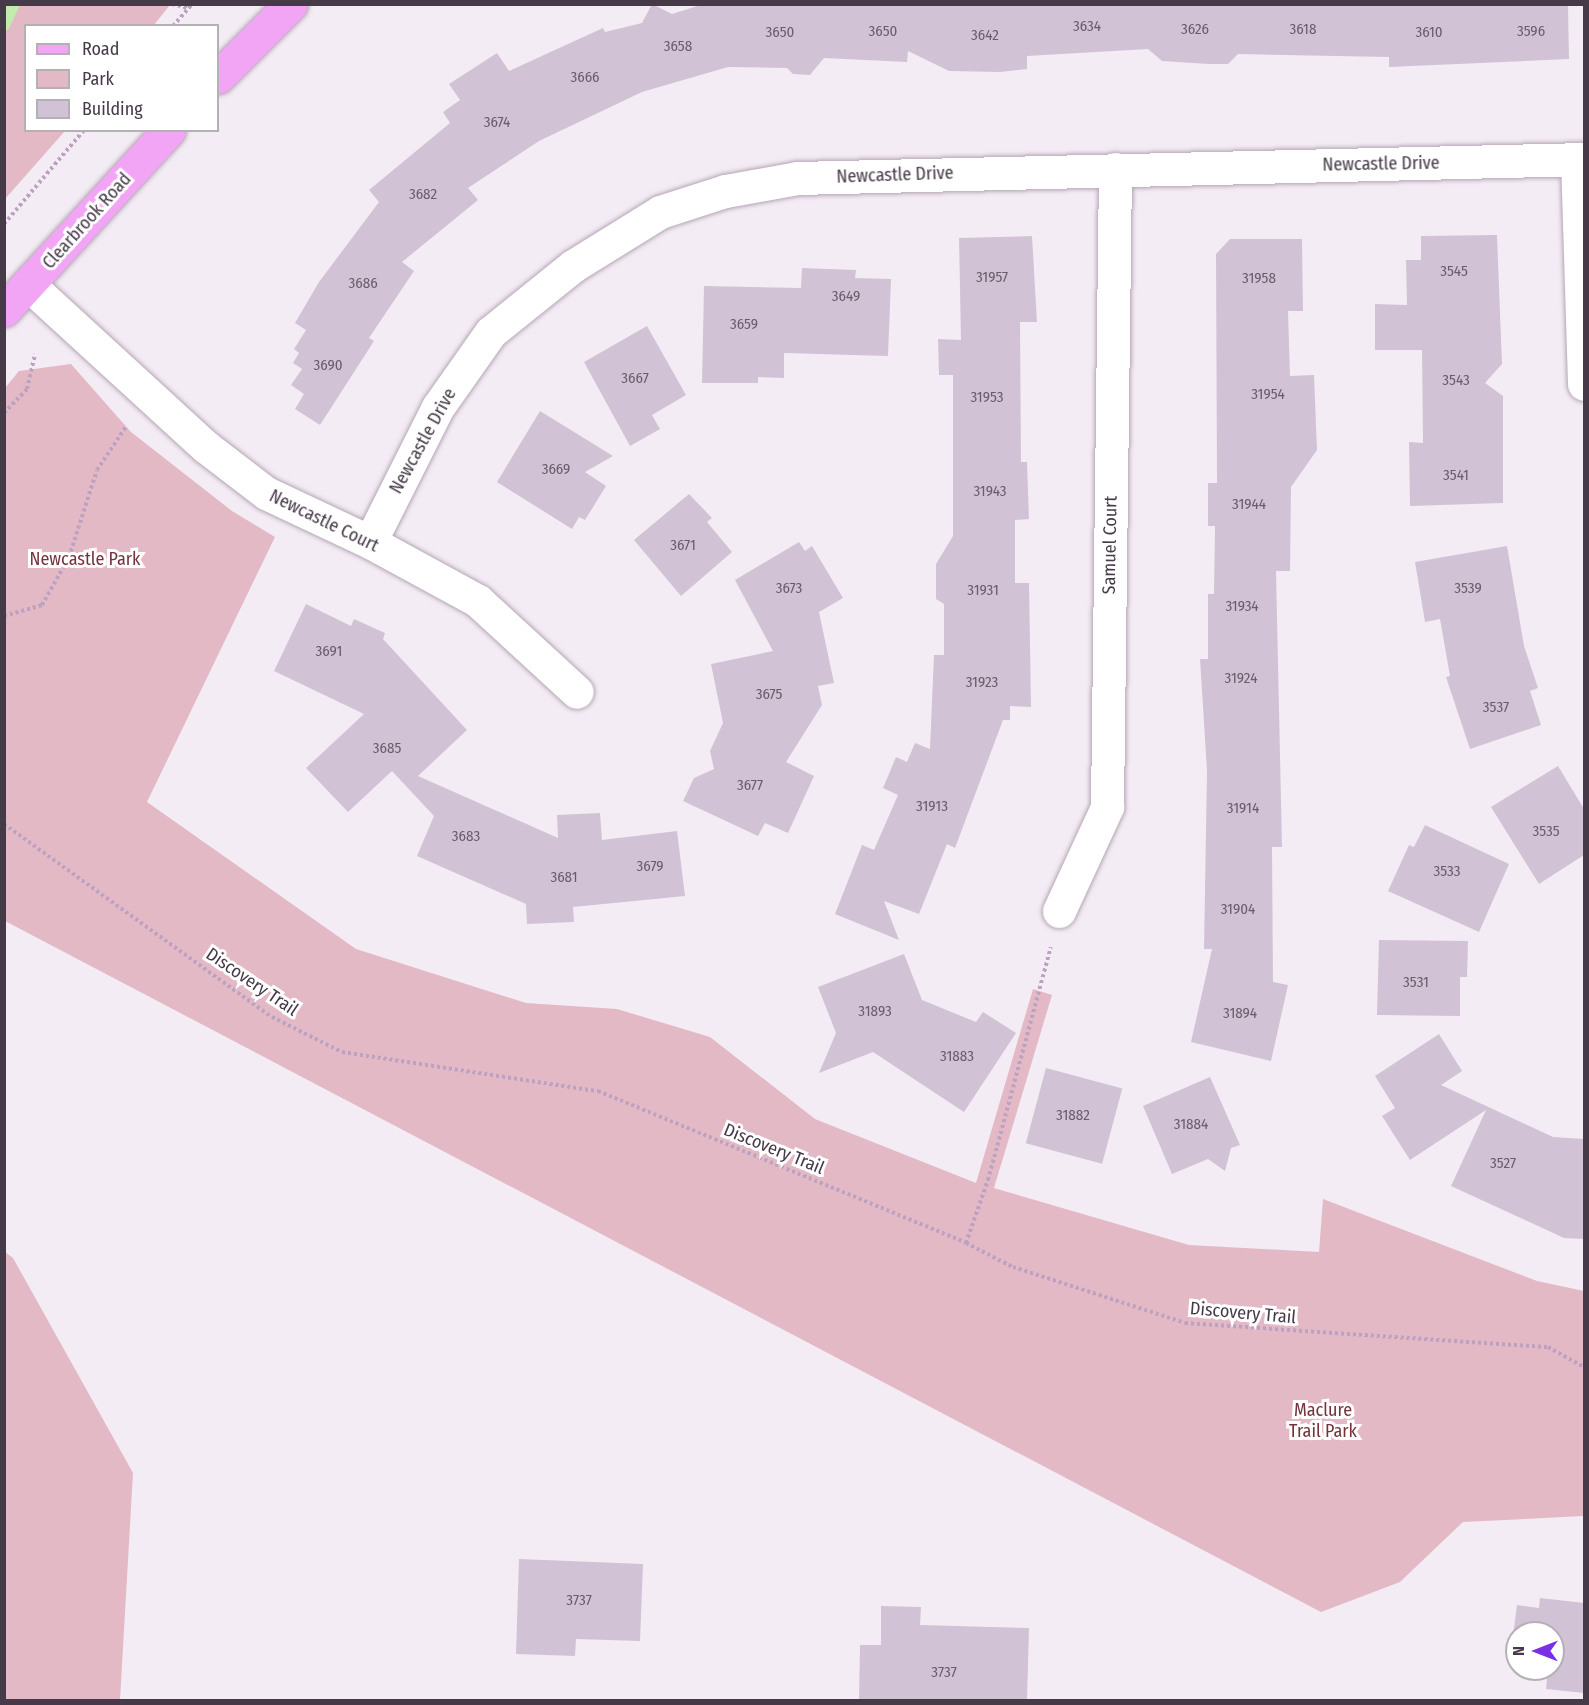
<!DOCTYPE html>
<style>
body{margin:0}
#map{position:relative;width:1589px;height:1705px;overflow:hidden;background:#f4ecf4;font-family:"Fira Sans Condensed",sans-serif}
div>[style]{position:absolute}
[style*='--x']{left:calc(var(--x)*1px);top:calc(var(--y)*1px);width:calc(var(--w)*1px);rotate:calc(var(--a)*1deg)}
.green>*{inset:0;background:#e4b9c6}
.stream>*{height:12px;margin:-6px;padding:0 6px;transform-origin:6px;border-radius:6px;background:#c3ebaf}
.building>*{inset:0;background:#d2c2d5;transform-origin:0 0}
.path>*{height:4px;margin-top:-2px;transform-origin:0;background:repeating-linear-gradient(90deg,#bda1c0 0 3px,transparent 0 6px)}
.roads{filter:drop-shadow(0 0 2px #b5a6b6) drop-shadow(0 0 2px #b5a6b6)}
.minor>*{height:33px;margin:-16.5px;padding:0 16.5px;transform-origin:16.5px;border-radius:16.5px;background:#fff}
.major>*{height:33px;margin:-16.5px;padding:0 16.5px;transform-origin:16.5px;border-radius:16.5px;background:#f2a4f5}
span{translate:-50% -50%;white-space:nowrap;text-align:center;line-height:1.15;-webkit-text-stroke:6px #fff;paint-order:stroke}
.number-label{font-size:15px;color:#695c6b}
.number-label span{-webkit-text-stroke-width:0}
.street-label{font-size:18px;color:#463a48}
.park-label{font-size:18px;color:#76323a}
.frame{position:absolute;inset:0;border:6px solid #463a48;pointer-events:none}
.legend{position:absolute;left:24px;top:24px;width:195px;height:108px;box-sizing:border-box;background:#fff;border:2px solid #b5b0b6;margin:0;padding:8px 10px;list-style:none;font-size:18px;color:#463a48}
.legend li{display:flex;align-items:center;gap:12px;height:30px}
.legend b{width:30px;border:2px solid #b5b0b6}
.north{position:absolute;left:1505px;top:1621px;width:60px;height:60px;box-sizing:border-box;background:#fff;border:2px solid #b5b0b6;border-radius:50%;rotate:270deg;font-size:16px;font-weight:700;line-height:24px;text-align:center;color:#463a48}
.north::after{content:'';display:block;margin:auto;width:21px;height:27px;background:#7a31e6;clip-path:polygon(50% 0,100% 100%,50% 72%,0 100%)}
</style>
<div id="map">
<div class="green">
<i style="clip-path:polygon(5px 4px,170px 5px,154px 25px,26px 26px,26px 130px,65px 131px,5px 199px)"></i>
<i style="clip-path:polygon(71px 364px,131px 432px,232px 511px,275px 537px,147px 802px,356px 949px,526px 1003px,617px 1009px,710px 1037px,815px 1119px,976px 1183px,1033px 989px,1052px 995px,994px 1188px,1189px 1245px,1319px 1252px,1323px 1199px,1537px 1281px,1584px 1291px,1584px 1516px,1463px 1522px,1400px 1582px,1321px 1612px,5px 921px,5px 388px,19px 371px)"></i>
<i style="clip-path:polygon(5px 1252px,13px 1258px,133px 1473px,120px 1700px,5px 1700px)"></i>
</div>
<div class="stream">
<i style="--x:4;--y:25;--w:23;--a:-65"></i>
</div>
<div class="building">
<i style="clip-path:polygon(652px 4px,672px 14px,704px 4px,1568px 4px,1569px 59px,1389px 67px,1389px 57px,1238px 54px,1228px 64px,1209px 64px,1162px 61px,1148px 49px,1027px 56px,1027px 69px,1000px 72px,949px 71px,908px 51px,907px 62px,824px 58px,810px 75px,793px 74px,787px 68px,728px 67px,642px 92px,539px 141px,468px 188px,478px 200px,402px 262px,414px 271px,369px 338px,374px 341px,320px 425px,295px 409px,304px 394px,291px 385px,302px 369px,293px 363px,299px 353px,294px 349px,306px 330px,295px 323px,319px 282px,379px 202px,369px 190px,450px 123px,443px 112px,460px 100px,449px 84px,497px 53px,509px 71px,603px 28px,605px 32px,642px 23px)"></i>
<i style="clip-path:polygon(1497px 235px,1502px 364px,1485px 383px,1503px 396px,1503px 503px,1410px 506px,1409px 442px,1423px 443px,1422px 350px,1375px 350px,1375px 304px,1407px 305px,1406px 260px,1421px 260px,1421px 236px)"></i>
<i style="clip-path:polygon(1032px 236px,1037px 322px,1020px 322px,1021px 462px,1027px 462px,1029px 519px,1015px 520px,1015px 583px,1029px 583px,1031px 707px,1010px 706px,1010px 720px,1003px 720px,955px 848px,947px 844px,919px 914px,884px 901px,899px 940px,835px 914px,862px 845px,874px 850px,898px 795px,883px 788px,896px 757px,907px 762px,915px 743px,930px 749px,934px 655px,944px 655px,944px 604px,936px 599px,936px 564px,953px 536px,953px 375px,939px 375px,938px 339px,961px 340px,959px 238px)"></i>
<i style="clip-path:polygon(1230px 239px,1302px 239px,1303px 311px,1288px 311px,1290px 376px,1314px 375px,1317px 450px,1291px 487px,1290px 571px,1276px 571px,1282px 847px,1272px 847px,1273px 982px,1288px 985px,1271px 1061px,1191px 1042px,1212px 949px,1204px 949px,1207px 771px,1200px 659px,1208px 659px,1208px 594px,1214px 594px,1215px 526px,1208px 526px,1208px 483px,1217px 483px,1216px 254px)"></i>
<i style="clip-path:polygon(802px 268px,856px 270px,855px 278px,891px 279px,888px 356px,784px 353px,784px 378px,758px 377px,758px 383px,702px 383px,704px 286px,801px 288px)"></i>
<i style="clip-path:polygon(647px 326px,686px 395px,652px 415px,660px 429px,630px 446px,584px 362px)"></i>
<i style="clip-path:polygon(540px 411px,613px 456px,585px 472px,606px 486px,585px 520px,579px 517px,572px 529px,497px 482px)"></i>
<i style="clip-path:polygon(689px 494px,712px 518px,707px 522px,732px 552px,681px 596px,634px 540px)"></i>
<i style="clip-path:polygon(799px 542px,805px 551px,812px 546px,843px 598px,819px 612px,834px 683px,818px 686px,822px 705px,786px 762px,814px 776px,788px 833px,765px 823px,758px 836px,683px 801px,694px 778px,714px 769px,710px 751px,723px 723px,711px 664px,773px 651px,735px 580px)"></i>
<i style="clip-path:polygon(1507px 546px,1524px 646px,1538px 688px,1530px 691px,1541px 725px,1470px 749px,1446px 677px,1450px 676px,1440px 619px,1425px 622px,1415px 562px)"></i>
<i style="clip-path:polygon(306px 604px,351px 626px,354px 619px,385px 633px,383px 639px,467px 730px,418px 776px,558px 838px,557px 815px,600px 813px,602px 840px,677px 831px,685px 896px,573px 907px,574px 922px,527px 924px,526px 904px,417px 856px,434px 816px,392px 771px,348px 812px,306px 768px,364px 714px,274px 671px)"></i>
<i style="clip-path:polygon(1558px 766px,1584px 809px,1584px 855px,1539px 884px,1491px 807px)"></i>
<i style="clip-path:polygon(1425px 825px,1509px 864px,1479px 932px,1388px 891px,1409px 845px,1414px 847px)"></i>
<i style="clip-path:polygon(1379px 940px,1468px 941px,1467px 977px,1460px 977px,1460px 1016px,1377px 1015px)"></i>
<i style="clip-path:polygon(904px 954px,922px 1000px,976px 1022px,983px 1012px,1016px 1033px,964px 1112px,873px 1052px,819px 1073px,836px 1033px,818px 987px)"></i>
<i style="clip-path:polygon(1439px 1034px,1462px 1071px,1441px 1085px,1553px 1137px,1584px 1139px,1584px 1239px,1564px 1238px,1451px 1186px,1486px 1110px,1410px 1160px,1382px 1116px,1395px 1108px,1375px 1076px)"></i>
<i style="left:1046px;top:1068px;width:79px;height:78px;rotate:15deg"></i>
<i style="clip-path:polygon(1210px 1077px,1240px 1145px,1231px 1148px,1225px 1171px,1208px 1159px,1172px 1174px,1143px 1106px)"></i>
<i style="clip-path:polygon(519px 1559px,643px 1564px,640px 1641px,576px 1639px,575px 1656px,516px 1654px)"></i>
<i style="clip-path:polygon(1540px 1598px,1584px 1603px,1584px 1693px,1546px 1689px,1547px 1679px,1518px 1676px,1519px 1669px,1553px 1669px,1553px 1633px,1513px 1636px,1517px 1605px,1539px 1608px)"></i>
<i style="clip-path:polygon(881px 1606px,921px 1607px,920px 1625px,1029px 1628px,1027px 1701px,859px 1701px,860px 1645px,881px 1645px)"></i>
</div>
<div class="path">
<i style="--x:172;--y:4;--w:16;--a:14"></i>
<i style="--x:173;--y:26;--w:29;--a:-49"></i>
<i style="--x:4;--y:224;--w:123;--a:-49.6"></i>
<i style="--x:4;--y:413;--w:33;--a:-46"></i>
<i style="--x:27;--y:389;--w:36;--a:-77"></i>
<i style="--x:4;--y:616;--w:40;--a:-16"></i>
<i style="--x:42;--y:605;--w:55;--a:-60.6"></i>
<i style="--x:69;--y:557;--w:91;--a:-72.2"></i>
<i style="--x:97;--y:470;--w:54;--a:-56.3"></i>
<i style="--x:4;--y:824;--w:330;--a:35.8"></i>
<i style="--x:272;--y:1017;--w:78;--a:26.6"></i>
<i style="--x:342;--y:1052;--w:259;--a:8.7"></i>
<i style="--x:598;--y:1091;--w:398;--a:22.4"></i>
<i style="--x:966;--y:1243;--w:53;--a:27.1"></i>
<i style="--x:1013;--y:1267;--w:181;--a:18"></i>
<i style="--x:1185;--y:1323;--w:364;--a:3.8"></i>
<i style="--x:1548;--y:1347;--w:41;--a:29.1"></i>
<i style="--x:966;--y:1243;--w:67;--a:-70.8"></i>
<i style="--x:988;--y:1180;--w:241;--a:-74.9"></i>
</div>
<div class="roads">
<div class="minor">
<i style="--x:1577;--y:159;--w:225;--a:88.2"></i>
<i style="--x:29;--y:285;--w:240;--a:42.5"></i>
<i style="--x:206;--y:447;--w:76;--a:37.5"></i>
<i style="--x:266;--y:493;--w:115;--a:25.2"></i>
<i style="--x:370;--y:542;--w:123;--a:28.6"></i>
<i style="--x:478;--y:601;--w:134;--a:42.6"></i>
<i style="--x:370;--y:542;--w:151;--a:-63.3"></i>
<i style="--x:438;--y:407;--w:92;--a:-54.8"></i>
<i style="--x:491;--y:332;--w:105;--a:-38.8"></i>
<i style="--x:573;--y:266;--w:102;--a:-31.8"></i>
<i style="--x:660;--y:212;--w:68;--a:-17.9"></i>
<i style="--x:725;--y:191;--w:73;--a:-10.2"></i>
<i style="--x:797;--y:178;--w:787;--a:-1.38"></i>
<i style="--x:1059;--y:911;--w:115;--a:-65.2"></i>
<i style="--x:1107;--y:807;--w:638;--a:-89.28"></i>
</div>
<div class="major">
<i style="--x:218;--y:77;--w:103;--a:-45"></i>
<i style="--x:4;--y:310;--w:244;--a:-47.5"></i>
</div>
</div>
<div class="number-label">
<span style="left:1087px;top:27px">3634</span>
<span style="left:1195px;top:30px">3626</span>
<span style="left:1303px;top:30px">3618</span>
<span style="left:883px;top:32px">3650</span>
<span style="left:1531px;top:32px">3596</span>
<span style="left:780px;top:33px">3650</span>
<span style="left:1429px;top:33px">3610</span>
<span style="left:985px;top:36px">3642</span>
<span style="left:678px;top:47px">3658</span>
<span style="left:585px;top:78px">3666</span>
<span style="left:497px;top:123px">3674</span>
<span style="left:423px;top:195px">3682</span>
<span style="left:1454px;top:272px">3545</span>
<span style="left:992px;top:278px">31957</span>
<span style="left:1259px;top:279px">31958</span>
<span style="left:363px;top:284px">3686</span>
<span style="left:846px;top:297px">3649</span>
<span style="left:744px;top:325px">3659</span>
<span style="left:328px;top:366px">3690</span>
<span style="left:635px;top:379px">3667</span>
<span style="left:1456px;top:381px">3543</span>
<span style="left:1268px;top:395px">31954</span>
<span style="left:987px;top:398px">31953</span>
<span style="left:556px;top:470px">3669</span>
<span style="left:1456px;top:476px">3541</span>
<span style="left:990px;top:492px">31943</span>
<span style="left:1249px;top:505px">31944</span>
<span style="left:683px;top:546px">3671</span>
<span style="left:789px;top:589px">3673</span>
<span style="left:1468px;top:589px">3539</span>
<span style="left:983px;top:591px">31931</span>
<span style="left:1242px;top:607px">31934</span>
<span style="left:329px;top:652px">3691</span>
<span style="left:1241px;top:679px">31924</span>
<span style="left:982px;top:683px">31923</span>
<span style="left:769px;top:695px">3675</span>
<span style="left:1496px;top:708px">3537</span>
<span style="left:387px;top:749px">3685</span>
<span style="left:750px;top:786px">3677</span>
<span style="left:932px;top:807px">31913</span>
<span style="left:1243px;top:809px">31914</span>
<span style="left:1546px;top:832px">3535</span>
<span style="left:466px;top:837px">3683</span>
<span style="left:650px;top:867px">3679</span>
<span style="left:1447px;top:872px">3533</span>
<span style="left:564px;top:878px">3681</span>
<span style="left:1238px;top:910px">31904</span>
<span style="left:1416px;top:983px">3531</span>
<span style="left:875px;top:1012px">31893</span>
<span style="left:1240px;top:1014px">31894</span>
<span style="left:957px;top:1057px">31883</span>
<span style="left:1073px;top:1116px">31882</span>
<span style="left:1191px;top:1125px">31884</span>
<span style="left:1503px;top:1164px">3527</span>
<span style="left:579px;top:1601px">3737</span>
<span style="left:944px;top:1673px">3737</span>
</div>
<div class="street-label">
<span style="left:1381px;top:164px;rotate:-1deg">Newcastle Drive</span>
<span style="left:895px;top:175px;rotate:-2deg">Newcastle Drive</span>
<span style="left:87px;top:221px;rotate:-48deg">Clearbrook Road</span>
<span style="left:423px;top:441px;rotate:-61deg">Newcastle Drive</span>
<span style="left:324px;top:521px;rotate:26deg">Newcastle Court</span>
<span style="left:1110px;top:545px;rotate:-89deg">Samuel Court</span>
<span style="left:252px;top:982px;rotate:34deg">Discovery Trail</span>
<span style="left:774px;top:1149px;rotate:22deg">Discovery Trail</span>
<span style="left:1243px;top:1313px;rotate:5deg">Discovery Trail</span>
</div>
<div class="park-label">
<span style="left:85px;top:559px">Newcastle Park</span>
<span style="left:1323px;top:1421px">Maclure<br>Trail Park</span>
</div>
<div class="frame"></div>
<ul class="legend">
<li><b style="height:8px;background:#f2a4f5"></b>Road</li>
<li><b style="height:16px;background:#e4b9c6"></b>Park</li>
<li><b style="height:16px;background:#d2c2d5"></b>Building</li>
</ul>
<div class="north">N</div>
</div>
